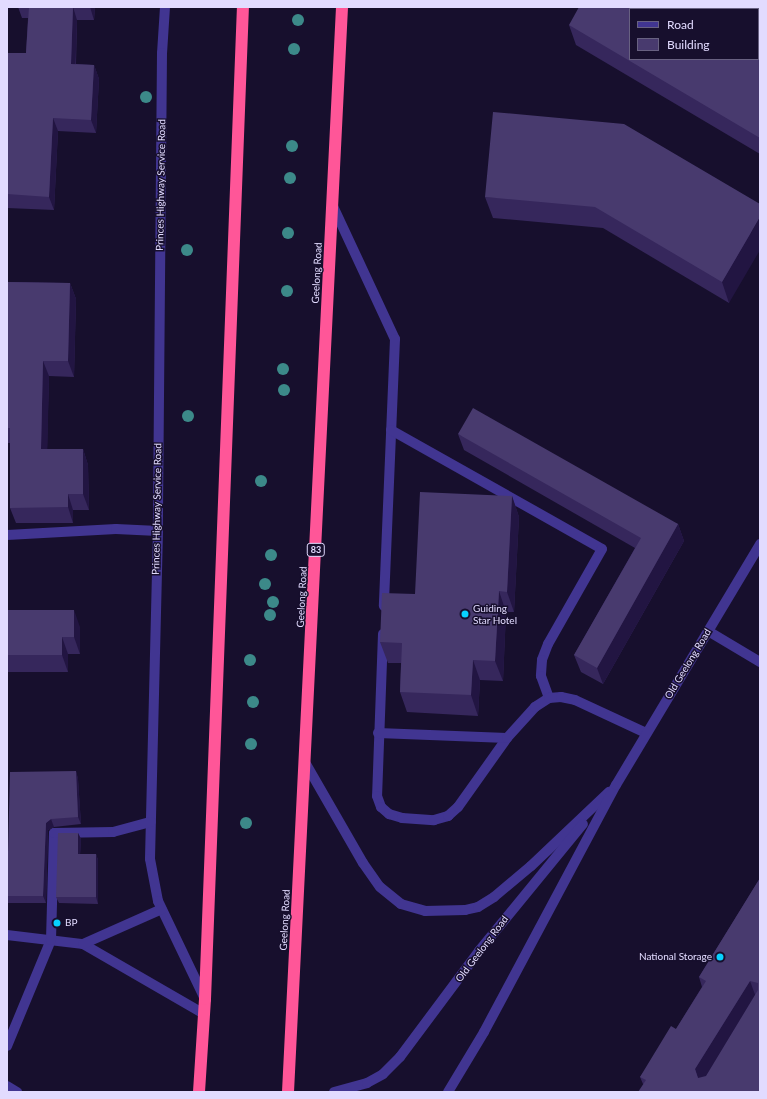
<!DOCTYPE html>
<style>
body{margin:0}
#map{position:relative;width:767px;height:1099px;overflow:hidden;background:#170f2d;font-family:Lato,sans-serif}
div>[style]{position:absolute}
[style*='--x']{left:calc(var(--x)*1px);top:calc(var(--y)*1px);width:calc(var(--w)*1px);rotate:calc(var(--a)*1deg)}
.minor>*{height:10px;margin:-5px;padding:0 5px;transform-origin:5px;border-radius:5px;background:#413591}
.highway>*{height:12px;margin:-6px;padding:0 6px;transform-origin:6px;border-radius:6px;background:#ff5698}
.trees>*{width:12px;height:12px;margin:-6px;border-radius:50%;background:#3c8989}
.wall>*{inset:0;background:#36275c}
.shaded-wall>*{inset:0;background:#221542}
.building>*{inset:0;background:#483a6e}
.dots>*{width:11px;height:11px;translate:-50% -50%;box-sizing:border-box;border:2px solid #170f2d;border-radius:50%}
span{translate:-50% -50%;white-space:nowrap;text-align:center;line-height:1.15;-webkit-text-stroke:3px #170f2d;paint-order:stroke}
.shield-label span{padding:1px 3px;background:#170f2d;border:1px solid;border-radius:3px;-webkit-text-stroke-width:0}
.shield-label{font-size:9px;color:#e2dbff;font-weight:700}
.street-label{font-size:10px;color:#e2dbff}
.poi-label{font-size:10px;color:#e2dbff}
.left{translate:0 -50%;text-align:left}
.right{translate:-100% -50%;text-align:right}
.frame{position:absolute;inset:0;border:8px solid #e2dbff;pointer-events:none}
.legend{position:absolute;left:629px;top:8px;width:130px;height:52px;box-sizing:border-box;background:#170f2d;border:1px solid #686181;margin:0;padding:5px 7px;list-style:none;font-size:12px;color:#e2dbff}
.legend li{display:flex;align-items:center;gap:8px;height:20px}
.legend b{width:20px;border:1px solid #686181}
</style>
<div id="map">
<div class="minor">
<i style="--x:165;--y:7;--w:46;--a:93.7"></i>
<i style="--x:162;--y:53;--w:478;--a:90.5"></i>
<i style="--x:158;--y:531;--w:328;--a:91.4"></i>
<i style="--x:150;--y:859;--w:43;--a:79.2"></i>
<i style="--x:158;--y:901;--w:106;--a:64.4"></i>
<i style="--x:332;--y:204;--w:149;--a:65"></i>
<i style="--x:395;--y:339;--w:267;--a:92.4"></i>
<i style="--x:391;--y:430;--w:242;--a:29.4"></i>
<i style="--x:602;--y:549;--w:109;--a:119.6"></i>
<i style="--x:548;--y:644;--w:17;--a:111"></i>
<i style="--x:542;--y:660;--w:16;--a:94"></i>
<i style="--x:541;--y:676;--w:23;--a:70"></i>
<i style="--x:7;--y:535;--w:109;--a:-3.2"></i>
<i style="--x:116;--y:529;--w:42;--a:2.7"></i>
<i style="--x:708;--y:631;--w:61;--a:30.8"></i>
<i style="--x:383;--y:634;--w:162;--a:92.1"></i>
<i style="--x:377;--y:796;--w:12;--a:70"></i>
<i style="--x:381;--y:807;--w:11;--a:41"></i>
<i style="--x:389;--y:814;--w:14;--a:17"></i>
<i style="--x:402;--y:818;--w:32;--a:4"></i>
<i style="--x:434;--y:820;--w:15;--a:-16"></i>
<i style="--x:448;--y:816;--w:13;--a:-42"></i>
<i style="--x:458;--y:807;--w:85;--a:-54.6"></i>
<i style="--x:378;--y:733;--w:129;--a:2.2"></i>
<i style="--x:507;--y:738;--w:42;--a:-47.9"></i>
<i style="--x:535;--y:707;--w:17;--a:-33"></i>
<i style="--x:549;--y:698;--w:12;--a:-5"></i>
<i style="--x:561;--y:697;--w:14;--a:12"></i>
<i style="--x:575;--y:700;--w:78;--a:24.9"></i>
<i style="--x:306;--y:764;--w:114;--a:60.1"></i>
<i style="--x:363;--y:863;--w:29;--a:55"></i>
<i style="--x:380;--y:887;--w:27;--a:39"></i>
<i style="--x:401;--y:904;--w:25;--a:16"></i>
<i style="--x:425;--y:911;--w:40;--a:-1.4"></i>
<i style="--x:465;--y:910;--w:13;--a:-13"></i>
<i style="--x:478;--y:907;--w:19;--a:-32"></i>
<i style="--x:494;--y:897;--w:48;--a:-40"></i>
<i style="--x:531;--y:866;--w:108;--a:-43.5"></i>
<i style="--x:7;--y:935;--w:77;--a:6.8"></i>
<i style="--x:83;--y:944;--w:140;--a:30"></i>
<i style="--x:83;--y:944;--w:86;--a:-23.9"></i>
<i style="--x:7;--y:1046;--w:115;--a:-67.5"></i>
<i style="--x:51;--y:940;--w:107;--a:-88.4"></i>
<i style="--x:54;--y:833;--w:59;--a:-1"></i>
<i style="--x:113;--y:832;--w:39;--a:-15"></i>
<i style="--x:7;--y:1086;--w:12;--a:31"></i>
<i style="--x:334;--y:1092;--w:34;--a:-15"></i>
<i style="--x:367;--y:1083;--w:18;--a:-29"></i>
<i style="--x:383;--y:1074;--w:24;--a:-45"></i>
<i style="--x:400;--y:1057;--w:132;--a:-53.3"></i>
<i style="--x:479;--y:951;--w:164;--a:-50.7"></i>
<i style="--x:448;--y:1092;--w:70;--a:-59"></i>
<i style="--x:484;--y:1032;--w:280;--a:-61.9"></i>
<i style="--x:616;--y:785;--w:281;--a:-59.1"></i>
</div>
<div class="highway">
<i style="--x:199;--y:1092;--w:93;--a:-86.3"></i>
<i style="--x:205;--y:999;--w:993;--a:-87.81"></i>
<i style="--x:288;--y:1092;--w:1086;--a:-87.15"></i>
</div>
<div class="trees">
<i style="left:298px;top:20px"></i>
<i style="left:294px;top:49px"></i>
<i style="left:146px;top:97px"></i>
<i style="left:292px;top:146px"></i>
<i style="left:290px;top:178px"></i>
<i style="left:288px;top:233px"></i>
<i style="left:187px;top:250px"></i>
<i style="left:287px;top:291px"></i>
<i style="left:283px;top:369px"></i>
<i style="left:284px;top:390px"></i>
<i style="left:188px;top:416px"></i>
<i style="left:261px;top:481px"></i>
<i style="left:271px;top:555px"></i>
<i style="left:265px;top:584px"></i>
<i style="left:273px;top:602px"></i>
<i style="left:270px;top:615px"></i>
<i style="left:250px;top:660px"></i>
<i style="left:253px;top:702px"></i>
<i style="left:251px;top:744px"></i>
<i style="left:246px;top:823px"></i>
</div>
<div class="wall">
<i style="clip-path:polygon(18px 7px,95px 7px,94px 20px,77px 20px,76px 64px,94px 65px,99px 79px,96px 133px,58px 131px,54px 210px,7px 208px,7px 53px,26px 53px,28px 18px,22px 18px)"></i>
<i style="clip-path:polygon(760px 7px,760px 154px,576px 45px,569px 25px)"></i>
<i style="clip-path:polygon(485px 197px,760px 204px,729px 303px,603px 228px,493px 218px)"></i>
<i style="clip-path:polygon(7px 282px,70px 283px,76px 299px,74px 377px,49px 376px,47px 449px,83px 449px,88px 465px,89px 510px,73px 510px,73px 523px,16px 523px,10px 508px,10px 443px,7px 443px)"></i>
<i style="clip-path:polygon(458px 434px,678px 524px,684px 541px,603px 684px,581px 672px,574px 655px,635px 548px,464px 450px)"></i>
<i style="clip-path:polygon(512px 496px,519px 517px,514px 612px,506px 612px,503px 681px,480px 680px,478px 716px,407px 712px,400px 692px,401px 663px,388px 663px,380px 642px)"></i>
<i style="clip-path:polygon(7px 610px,80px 627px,80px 654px,68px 654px,68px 672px,7px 672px)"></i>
<i style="clip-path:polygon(76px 771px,78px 779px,81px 824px,54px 827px,48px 830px,46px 903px,7px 903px,7px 852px,8px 852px)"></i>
<i style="clip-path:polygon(78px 833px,81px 839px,80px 854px,96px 854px,98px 860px,98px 904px,59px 903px,56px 897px)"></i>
<i style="clip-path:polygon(760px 878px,760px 1092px,643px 1084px,640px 1077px,676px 1029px,702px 987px,699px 977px)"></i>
</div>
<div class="shaded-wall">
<i style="clip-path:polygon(73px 7px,77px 20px,75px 78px,71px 64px)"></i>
<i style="clip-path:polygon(90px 7px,95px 7px,94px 20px)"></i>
<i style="clip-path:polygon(94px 65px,99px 79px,96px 133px,91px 120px)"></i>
<i style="clip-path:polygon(53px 118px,58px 131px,54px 210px,49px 197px)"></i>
<i style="clip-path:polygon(760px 217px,760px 250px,729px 303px,722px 282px)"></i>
<i style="clip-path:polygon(70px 283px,76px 299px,74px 377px,68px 361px)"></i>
<i style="clip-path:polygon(43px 361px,49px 376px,47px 465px,41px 449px)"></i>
<i style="clip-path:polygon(83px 449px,88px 465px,89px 510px,83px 494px)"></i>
<i style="clip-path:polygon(68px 494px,73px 510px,73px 523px,68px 507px)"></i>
<i style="clip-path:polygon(512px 496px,519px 517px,514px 612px,507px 592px)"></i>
<i style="clip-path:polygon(678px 524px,684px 541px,603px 684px,597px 668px)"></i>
<i style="clip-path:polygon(499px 591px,506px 612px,503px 681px,495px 661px)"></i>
<i style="clip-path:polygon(74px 610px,80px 627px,80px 654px,74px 637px)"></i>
<i style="clip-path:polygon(62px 637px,68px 654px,68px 672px,62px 655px)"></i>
<i style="clip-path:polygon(473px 660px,480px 680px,478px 716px,471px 695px)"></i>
<i style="clip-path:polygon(76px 771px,78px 779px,81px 824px,78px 817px)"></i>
<i style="clip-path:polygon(51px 819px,54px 827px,48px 830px,46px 903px,43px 896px,46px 823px)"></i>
<i style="clip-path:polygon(78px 833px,81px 839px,80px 860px,78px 854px)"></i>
<i style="clip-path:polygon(96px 854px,98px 860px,98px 904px,96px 897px)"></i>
<i style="clip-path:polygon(750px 981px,757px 1000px,702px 1089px,698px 1078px,695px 1069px)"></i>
</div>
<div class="building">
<i style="clip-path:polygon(29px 7px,73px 7px,71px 64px,94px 65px,91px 120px,53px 118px,49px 197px,7px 194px,7px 53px,26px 53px)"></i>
<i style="clip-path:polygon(evenodd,579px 7px,760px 7px,760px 138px,569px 25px,579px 7px,630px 9px,758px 9px,758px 59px,630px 59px,630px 9px)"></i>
<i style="clip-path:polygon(493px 112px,624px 124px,760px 204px,760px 217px,722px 282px,595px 207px,485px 197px)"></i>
<i style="clip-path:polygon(7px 282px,70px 283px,68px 361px,43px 361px,41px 449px,83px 449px,83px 494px,68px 494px,68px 507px,10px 508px,10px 428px,7px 428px)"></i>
<i style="clip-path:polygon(473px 408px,678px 524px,597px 668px,574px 655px,641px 538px,458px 434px)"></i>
<i style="clip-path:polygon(420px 492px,512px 496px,507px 592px,499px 591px,495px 661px,473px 660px,471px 695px,400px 692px,402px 643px,380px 642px,382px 593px,415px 594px)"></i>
<i style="clip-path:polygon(7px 610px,74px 610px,74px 637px,62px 637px,62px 655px,7px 655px)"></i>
<i style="clip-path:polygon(76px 771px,78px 817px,51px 819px,46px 823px,43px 896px,7px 896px,7px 852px,8px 852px,10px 772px)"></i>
<i style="clip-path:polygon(58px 833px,78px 833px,78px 854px,96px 854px,96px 897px,56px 897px)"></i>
<i style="clip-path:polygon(evenodd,760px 878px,760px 1092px,638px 1092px,646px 1080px,640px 1077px,671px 1026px,676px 1029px,706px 981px,699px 977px,760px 878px,750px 981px,758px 983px,758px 990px,706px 1076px,698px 1078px,695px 1069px,750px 981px)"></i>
</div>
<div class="dots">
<i style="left:465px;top:614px;background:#07d1ff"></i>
<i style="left:57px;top:923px;background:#07d1ff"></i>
<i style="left:720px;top:957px;background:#07d1ff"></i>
</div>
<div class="shield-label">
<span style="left:316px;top:550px">83</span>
</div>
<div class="street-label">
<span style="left:161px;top:185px;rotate:-89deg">Princes Highway Service Road</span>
<span style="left:317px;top:273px;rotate:-87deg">Geelong Road</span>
<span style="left:157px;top:509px;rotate:-89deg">Princes Highway Service Road</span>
<span style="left:302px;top:597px;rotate:-87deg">Geelong Road</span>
<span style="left:688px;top:664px;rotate:-59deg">Old Geelong Road</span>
<span style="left:285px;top:920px;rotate:-87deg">Geelong Road</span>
<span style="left:482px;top:949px;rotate:-53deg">Old Geelong Road</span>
</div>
<div class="poi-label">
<span class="left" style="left:473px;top:614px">Guiding<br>Star Hotel</span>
<span class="left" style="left:65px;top:923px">BP</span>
<span class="right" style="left:712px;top:957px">National Storage</span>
</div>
<div class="frame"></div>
<ul class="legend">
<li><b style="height:5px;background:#413591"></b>Road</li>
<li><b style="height:11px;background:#483a6e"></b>Building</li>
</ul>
</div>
